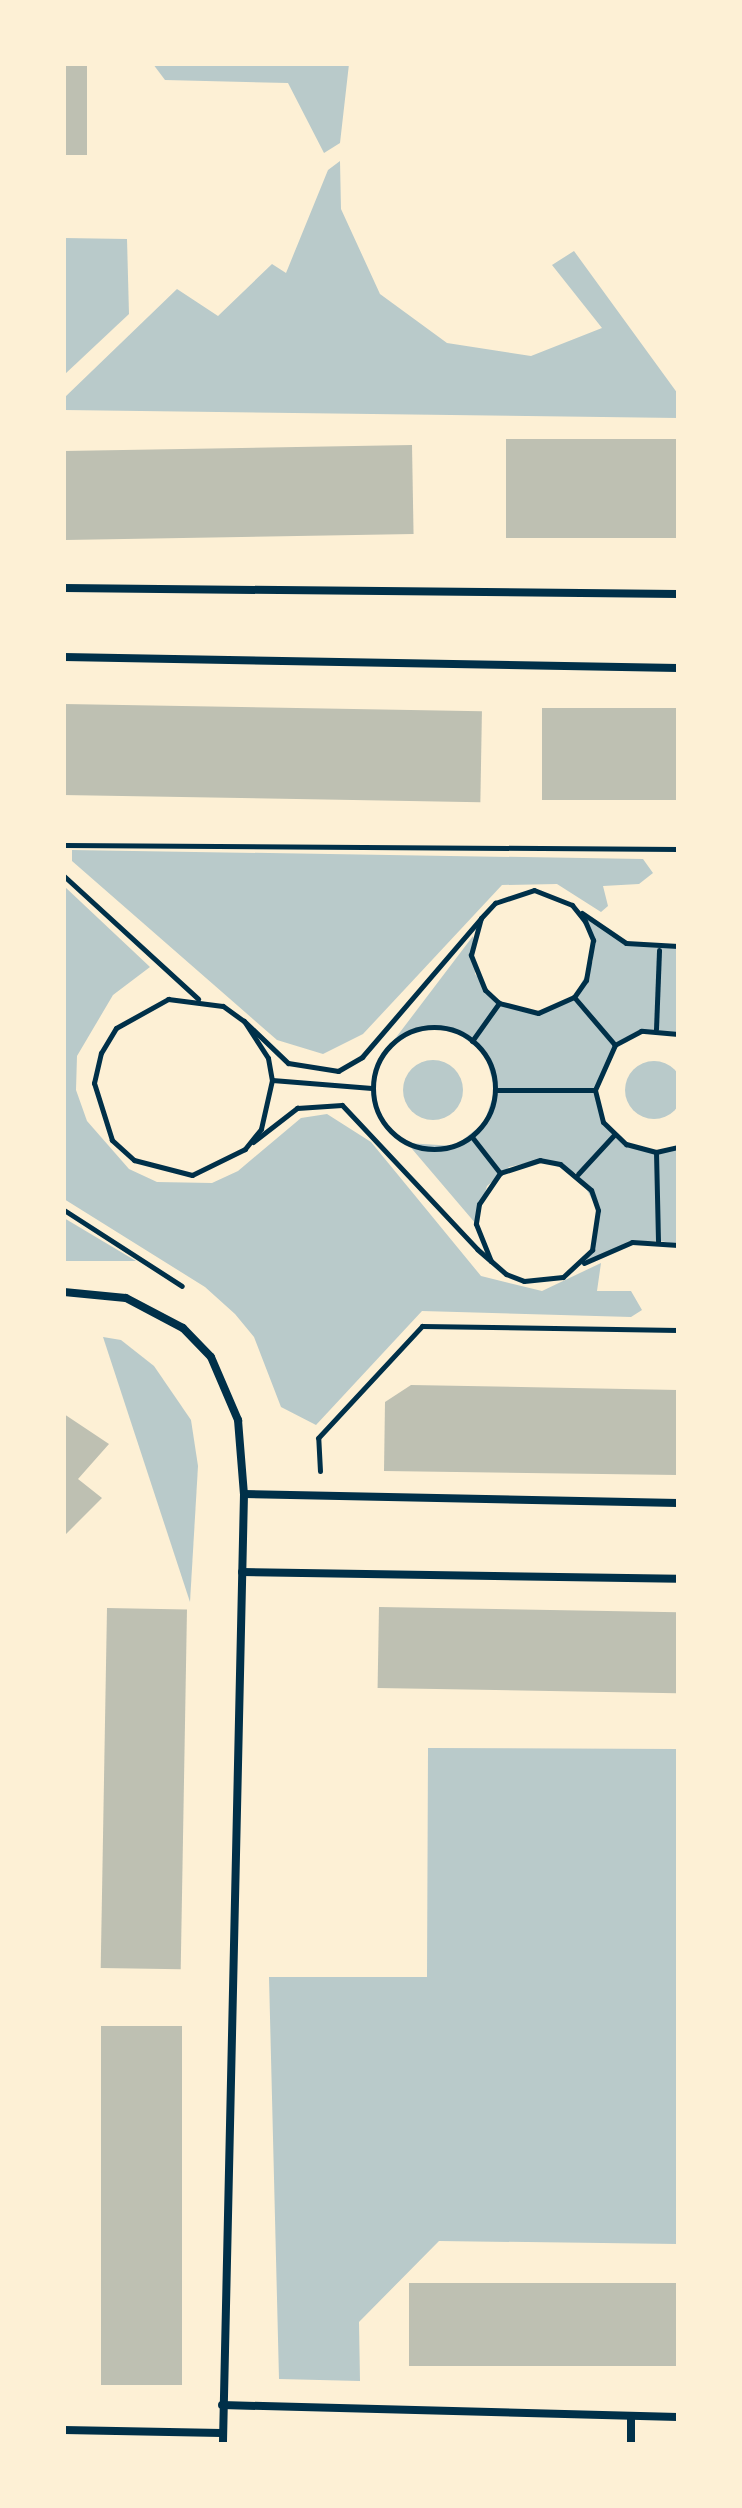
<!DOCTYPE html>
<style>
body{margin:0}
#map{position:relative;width:742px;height:2508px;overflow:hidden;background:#fdf0d5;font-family:"Asap Condensed",sans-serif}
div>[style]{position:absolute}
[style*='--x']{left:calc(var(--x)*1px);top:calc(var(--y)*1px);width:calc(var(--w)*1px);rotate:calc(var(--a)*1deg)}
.green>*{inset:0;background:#b9caca}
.round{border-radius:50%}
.building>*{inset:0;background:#bec0b2;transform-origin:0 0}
.path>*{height:5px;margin:-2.5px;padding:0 2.5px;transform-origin:2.5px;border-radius:2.5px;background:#003049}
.path>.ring{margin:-2.5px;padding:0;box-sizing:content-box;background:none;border:5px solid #003049;border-radius:50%}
.minor>*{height:8px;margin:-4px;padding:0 4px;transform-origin:4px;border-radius:4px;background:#003049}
span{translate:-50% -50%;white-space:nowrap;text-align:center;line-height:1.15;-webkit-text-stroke:8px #fdf0d5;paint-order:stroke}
.frame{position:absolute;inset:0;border:66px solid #fdf0d5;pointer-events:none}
</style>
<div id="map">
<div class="green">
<i style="clip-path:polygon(153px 64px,349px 64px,340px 143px,324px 153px,288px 83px,165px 80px)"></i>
<i style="clip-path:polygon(340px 161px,341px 209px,380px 294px,447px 343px,531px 356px,602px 328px,552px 265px,574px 251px,678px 394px,678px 418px,64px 410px,64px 398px,177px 289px,218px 316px,272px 264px,286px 273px,328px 170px)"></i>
<i style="clip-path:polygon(64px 238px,127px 239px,129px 314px,64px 375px)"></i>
<i style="clip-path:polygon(72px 850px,643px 859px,653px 873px,639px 884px,603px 886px,608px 906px,601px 912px,557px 884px,502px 885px,363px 1034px,323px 1054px,277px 1040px,72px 861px)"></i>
<i style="clip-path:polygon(64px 886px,150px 967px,113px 995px,77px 1056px,76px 1090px,87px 1121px,129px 1169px,157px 1182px,212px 1183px,238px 1171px,301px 1118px,327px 1114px,371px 1142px,481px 1276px,542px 1291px,601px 1263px,597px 1291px,631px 1291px,642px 1310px,631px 1317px,422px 1311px,316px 1425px,281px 1407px,254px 1337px,235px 1314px,205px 1287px,64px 1199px)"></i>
<i style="clip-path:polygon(572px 905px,626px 943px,678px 946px,678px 1034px,642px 1031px,615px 1045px,595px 1090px,603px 1122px,626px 1144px,656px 1152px,678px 1147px,678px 1245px,661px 1241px,658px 1188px,658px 1241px,632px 1242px,579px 1266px,592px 1250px,598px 1210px,578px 1174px,540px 1160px,509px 1167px,487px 1186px,476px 1224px,407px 1143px,455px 1146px,484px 1123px,495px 1090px,485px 1054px,455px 1031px,436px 1027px,416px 1030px,385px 1052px,473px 936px,475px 974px,499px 1003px,538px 1013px,574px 997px,593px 961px,593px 940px)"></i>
<i class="round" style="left:403px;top:1060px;width:60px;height:60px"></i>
<i class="round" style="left:625px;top:1061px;width:58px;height:58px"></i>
<i style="clip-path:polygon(64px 1218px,136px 1261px,64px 1261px)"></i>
<i style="clip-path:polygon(103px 1337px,121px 1340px,154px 1366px,191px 1420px,198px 1466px,190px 1602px)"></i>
<i style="clip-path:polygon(428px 1748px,678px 1749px,678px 2244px,439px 2241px,359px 2322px,360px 2381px,279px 2379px,269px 1977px,427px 1977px)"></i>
</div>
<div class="building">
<i style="left:64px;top:64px;width:23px;height:91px"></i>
<i style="left:506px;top:439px;width:172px;height:99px"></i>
<i style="left:412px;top:445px;width:89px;height:348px;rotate:89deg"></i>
<i style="left:64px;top:704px;width:418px;height:91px;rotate:1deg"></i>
<i style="left:542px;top:708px;width:136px;height:92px"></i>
<i style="clip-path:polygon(411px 1385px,678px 1390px,678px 1475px,384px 1471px,385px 1402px)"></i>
<i style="clip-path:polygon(64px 1414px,109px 1444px,78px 1479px,102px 1498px,64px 1536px)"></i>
<i style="left:379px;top:1607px;width:299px;height:81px;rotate:1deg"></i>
<i style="left:107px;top:1608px;width:80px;height:360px;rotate:1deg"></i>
<i style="left:101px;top:2026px;width:81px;height:359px"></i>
<i style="left:678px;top:2283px;width:83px;height:269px;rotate:90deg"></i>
</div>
<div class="path">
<i style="--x:64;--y:845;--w:614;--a:0.37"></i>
<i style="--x:64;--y:876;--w:182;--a:42.5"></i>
<i style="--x:582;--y:913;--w:53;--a:34.3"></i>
<i style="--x:626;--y:943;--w:52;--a:3.3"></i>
<i style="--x:574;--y:997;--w:63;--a:49.5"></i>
<i style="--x:244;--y:1021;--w:44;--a:57"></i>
<i style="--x:268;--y:1058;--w:22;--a:80"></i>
<i style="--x:272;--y:1080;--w:50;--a:102.7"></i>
<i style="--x:261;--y:1129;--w:26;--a:129"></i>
<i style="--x:245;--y:1149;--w:59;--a:153.9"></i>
<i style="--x:192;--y:1175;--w:60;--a:-165.5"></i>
<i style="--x:134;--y:1160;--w:30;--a:-138"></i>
<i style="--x:112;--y:1140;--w:60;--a:-107.5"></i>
<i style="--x:94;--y:1083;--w:31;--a:-77"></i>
<i style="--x:101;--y:1053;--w:29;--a:-59"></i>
<i style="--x:116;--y:1028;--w:60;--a:-29.1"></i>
<i style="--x:168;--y:999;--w:55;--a:7.3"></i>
<i style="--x:223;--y:1006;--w:26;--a:36"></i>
<i style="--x:244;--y:1021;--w:61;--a:43.7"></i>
<i style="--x:288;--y:1063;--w:51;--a:9.1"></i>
<i style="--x:338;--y:1071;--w:28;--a:-30"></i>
<i style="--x:362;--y:1057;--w:183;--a:-49.4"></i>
<i style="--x:481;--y:918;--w:21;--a:-47"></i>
<i style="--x:495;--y:903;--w:41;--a:-18.4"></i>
<i style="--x:534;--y:890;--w:41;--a:21.5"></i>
<i style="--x:572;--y:905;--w:21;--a:51"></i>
<i style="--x:585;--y:921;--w:21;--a:67"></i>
<i style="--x:593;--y:940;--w:41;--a:99.9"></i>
<i style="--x:586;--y:980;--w:21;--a:125"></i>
<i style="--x:574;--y:997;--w:39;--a:156"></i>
<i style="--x:538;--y:1013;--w:40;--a:-165.6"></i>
<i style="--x:499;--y:1003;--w:19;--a:-137"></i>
<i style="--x:485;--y:990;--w:38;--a:-112"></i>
<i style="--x:471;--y:955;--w:38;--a:-75"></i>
<i class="ring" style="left:373px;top:1027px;width:117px;height:117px"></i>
<i style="--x:656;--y:1029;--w:79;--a:-87.8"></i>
<i style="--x:678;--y:1034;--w:37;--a:-175"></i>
<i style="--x:641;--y:1031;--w:30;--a:152"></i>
<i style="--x:615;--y:1045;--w:49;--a:114"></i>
<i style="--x:595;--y:1090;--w:33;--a:76"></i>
<i style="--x:603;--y:1122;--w:32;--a:44"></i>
<i style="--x:626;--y:1144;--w:31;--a:15"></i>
<i style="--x:656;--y:1152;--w:23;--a:-13"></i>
<i style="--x:472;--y:1041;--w:47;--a:-54.6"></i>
<i style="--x:272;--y:1080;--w:100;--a:4.6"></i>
<i style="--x:495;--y:1090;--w:100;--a:0"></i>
<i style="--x:472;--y:1137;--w:46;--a:52.1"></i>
<i style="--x:253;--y:1142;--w:56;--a:-37.7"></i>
<i style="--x:297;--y:1108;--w:45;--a:-3.8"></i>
<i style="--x:342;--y:1105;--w:197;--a:46.8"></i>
<i style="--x:477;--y:1249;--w:18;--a:41"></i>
<i style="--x:491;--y:1261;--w:20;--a:41"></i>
<i style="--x:506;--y:1274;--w:19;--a:21"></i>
<i style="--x:524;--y:1281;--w:39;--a:-6"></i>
<i style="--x:563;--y:1277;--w:40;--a:-43"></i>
<i style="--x:592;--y:1250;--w:40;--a:-81.5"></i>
<i style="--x:598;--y:1210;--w:21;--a:-109"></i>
<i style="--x:591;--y:1190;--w:40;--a:-140"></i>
<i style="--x:560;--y:1164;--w:20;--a:-169"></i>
<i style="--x:540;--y:1160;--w:42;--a:162"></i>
<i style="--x:500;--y:1173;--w:37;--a:124"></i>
<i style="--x:479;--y:1204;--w:20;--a:99"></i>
<i style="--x:476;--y:1224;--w:40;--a:68"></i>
<i style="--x:656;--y:1152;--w:89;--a:88.7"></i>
<i style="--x:578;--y:1174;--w:53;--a:-47.3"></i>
<i style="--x:64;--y:1210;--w:140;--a:32.8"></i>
<i style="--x:584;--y:1263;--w:52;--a:-23.6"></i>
<i style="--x:632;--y:1242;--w:46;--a:3.7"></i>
<i style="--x:320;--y:1471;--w:33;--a:-93"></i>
<i style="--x:318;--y:1438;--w:153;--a:-47.1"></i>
<i style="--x:422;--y:1326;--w:256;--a:0.9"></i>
</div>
<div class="minor">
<i style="--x:64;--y:588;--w:614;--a:0.56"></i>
<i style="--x:64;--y:657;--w:614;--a:1.03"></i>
<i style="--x:64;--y:1292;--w:62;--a:5.5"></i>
<i style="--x:126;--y:1298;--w:64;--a:27.8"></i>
<i style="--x:183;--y:1328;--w:40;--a:46"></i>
<i style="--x:211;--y:1357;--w:69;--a:66.8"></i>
<i style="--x:238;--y:1420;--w:74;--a:85.4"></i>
<i style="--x:244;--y:1494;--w:950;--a:91.27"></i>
<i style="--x:244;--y:1494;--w:434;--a:1.2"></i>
<i style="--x:242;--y:1572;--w:436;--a:0.9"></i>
<i style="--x:222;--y:2405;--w:456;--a:1.5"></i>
<i style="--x:64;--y:2430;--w:157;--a:1.1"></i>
<i style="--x:631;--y:2444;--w:28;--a:-90"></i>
</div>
<div class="frame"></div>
</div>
